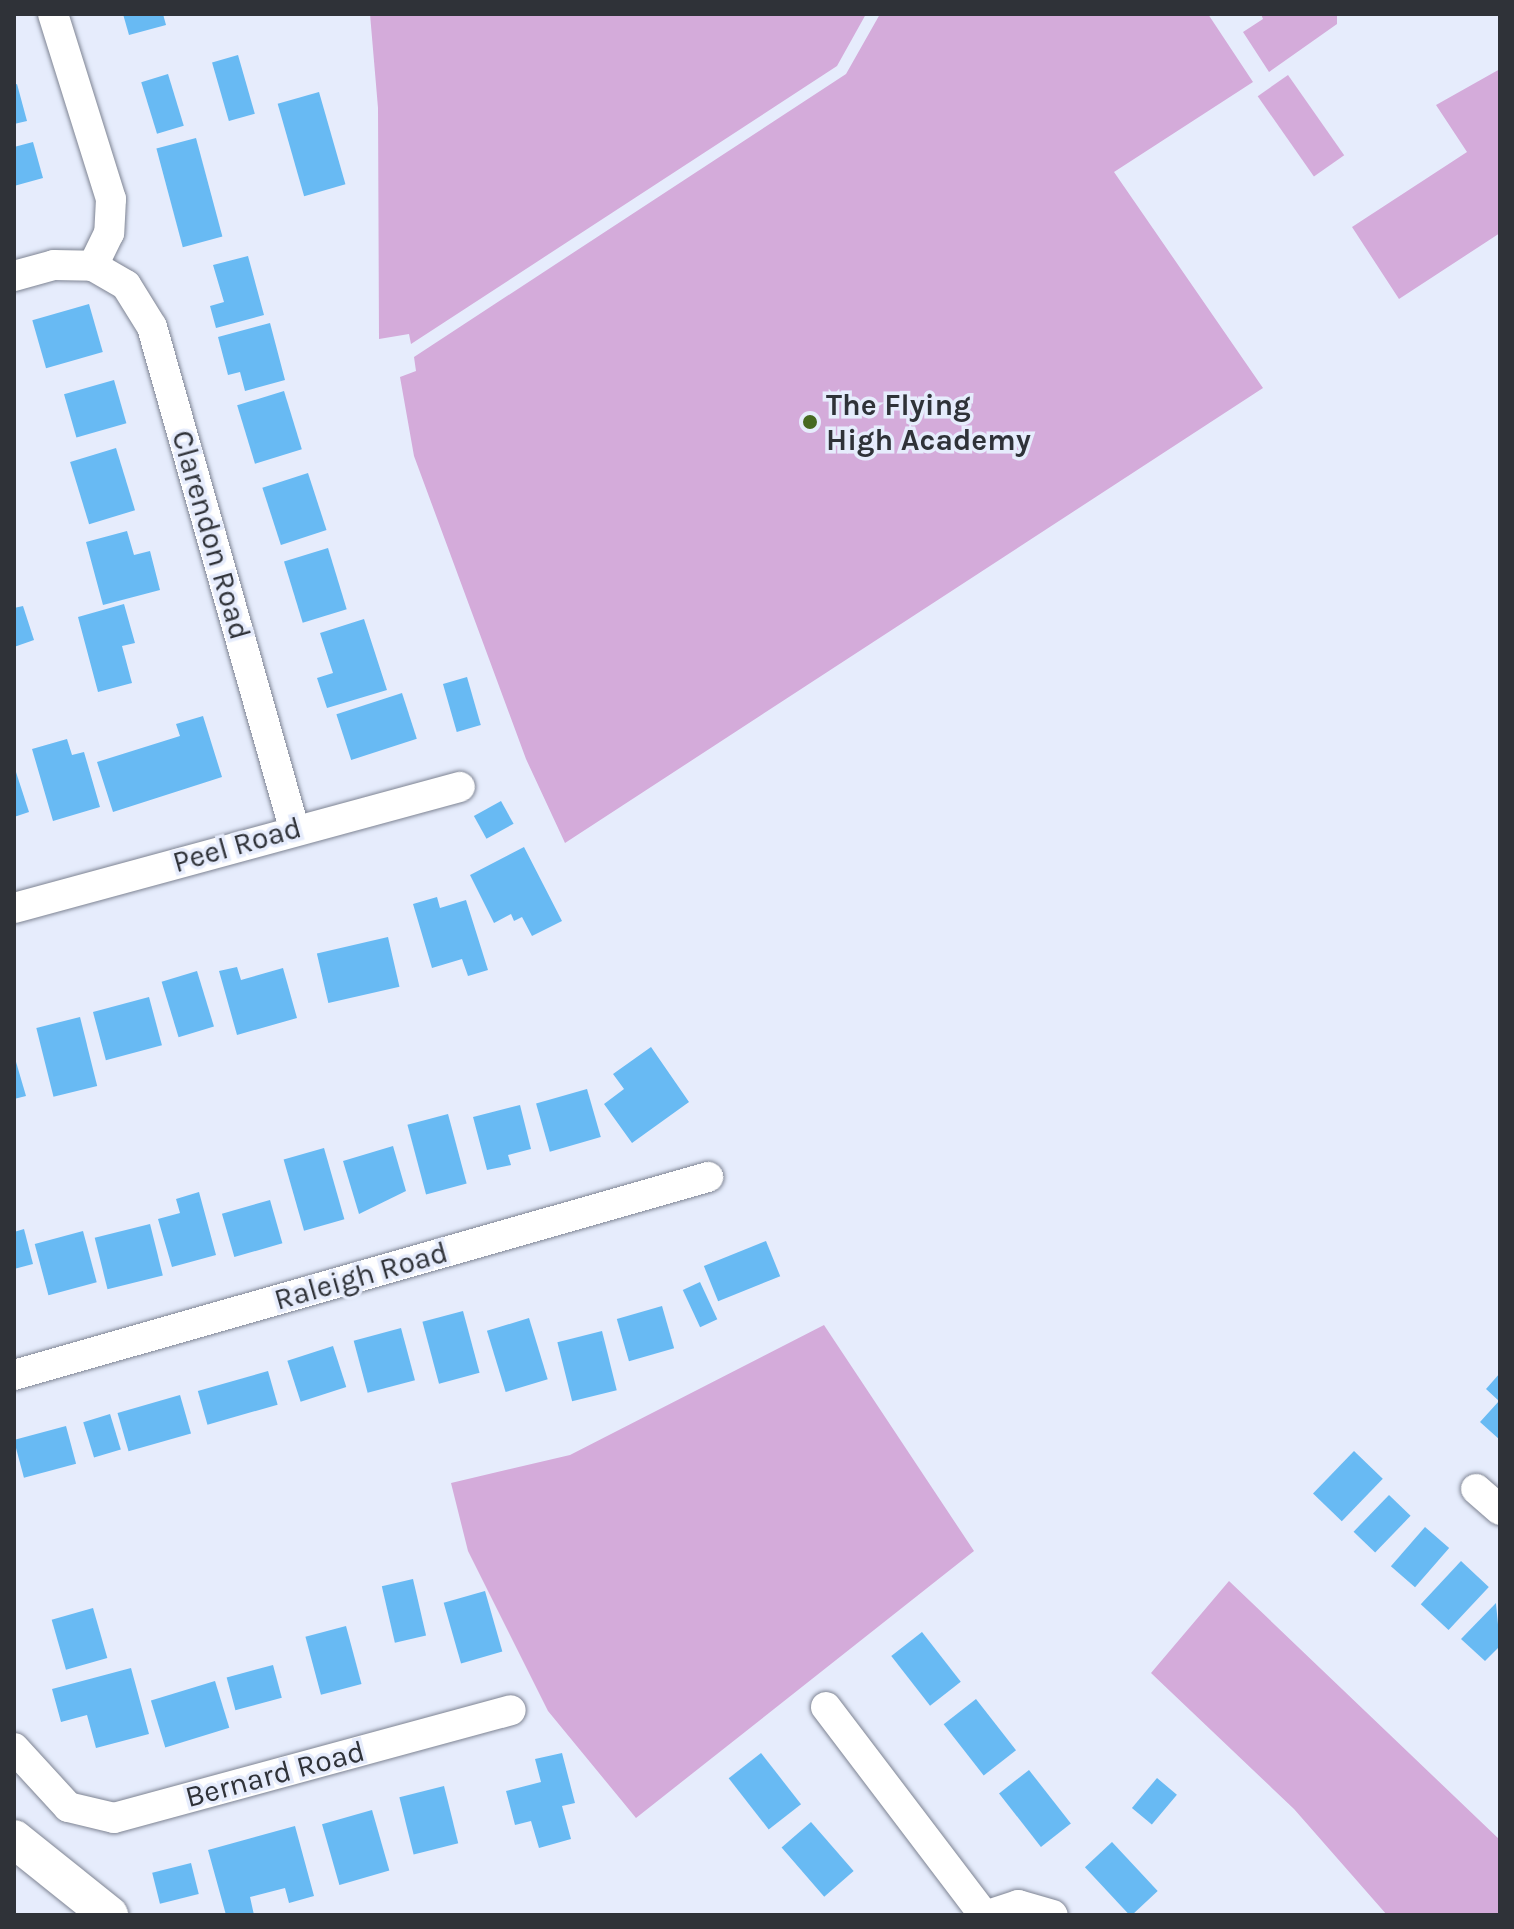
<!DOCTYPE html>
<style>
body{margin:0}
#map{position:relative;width:1514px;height:1929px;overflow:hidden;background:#e6ecfc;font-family:Karla,sans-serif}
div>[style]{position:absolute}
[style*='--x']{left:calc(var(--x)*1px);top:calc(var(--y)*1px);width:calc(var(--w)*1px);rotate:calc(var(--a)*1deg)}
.green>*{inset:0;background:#d4abda;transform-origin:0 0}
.building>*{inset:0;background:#68baf3;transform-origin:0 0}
.roads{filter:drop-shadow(0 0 2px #7e8493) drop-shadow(0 0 2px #7e8493)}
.minor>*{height:30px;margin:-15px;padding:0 15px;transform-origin:15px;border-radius:15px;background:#fff}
.tertiary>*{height:38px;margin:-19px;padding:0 19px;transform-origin:19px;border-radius:19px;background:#fff}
.dots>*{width:22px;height:22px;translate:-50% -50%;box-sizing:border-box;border:4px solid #e6ecfc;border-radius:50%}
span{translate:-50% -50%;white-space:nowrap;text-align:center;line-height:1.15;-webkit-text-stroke:7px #e6ecfc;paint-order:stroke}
.poi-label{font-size:30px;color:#2f3238;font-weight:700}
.left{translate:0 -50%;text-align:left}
.street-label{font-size:30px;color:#2f3238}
.frame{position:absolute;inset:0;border:16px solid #2f3238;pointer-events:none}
</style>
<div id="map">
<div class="green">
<i style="clip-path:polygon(370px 14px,866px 14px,837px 66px,411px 344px,409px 334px,379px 339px,378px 108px)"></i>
<i style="clip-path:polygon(880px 14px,1208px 14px,1253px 82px,1114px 172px,1263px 388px,565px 843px,526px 759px,414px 456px,400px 377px,416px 371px,414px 357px,846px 74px)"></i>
<i style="clip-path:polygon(1261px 14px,1337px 14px,1337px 24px,1269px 72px,1243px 32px,1263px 19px)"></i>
<i style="clip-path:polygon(1500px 69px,1500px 233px,1399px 299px,1352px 227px,1467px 152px,1436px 105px)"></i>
<i style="left:1288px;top:75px;width:98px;height:37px;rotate:55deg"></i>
<i style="clip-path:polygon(824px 1325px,974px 1551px,636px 1818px,548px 1711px,468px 1551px,451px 1483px,570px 1455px)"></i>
<i style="clip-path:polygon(1229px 1581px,1500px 1840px,1500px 1915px,1387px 1915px,1294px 1809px,1151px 1673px)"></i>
</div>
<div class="building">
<i style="clip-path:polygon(123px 14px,163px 14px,166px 25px,129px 35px)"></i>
<i style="left:238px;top:55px;width:61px;height:27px;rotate:74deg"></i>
<i style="left:168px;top:74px;width:54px;height:28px;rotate:73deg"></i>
<i style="clip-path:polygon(17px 84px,27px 121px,14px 124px,14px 85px)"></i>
<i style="left:319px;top:92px;width:96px;height:43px;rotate:74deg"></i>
<i style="left:196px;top:138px;width:102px;height:41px;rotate:75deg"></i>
<i style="clip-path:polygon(33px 142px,43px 178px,14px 186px,14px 147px)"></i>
<i style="clip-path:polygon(248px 256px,264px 315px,216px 328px,210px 306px,224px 302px,213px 265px)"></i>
<i style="left:89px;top:304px;width:50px;height:59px;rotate:74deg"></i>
<i style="clip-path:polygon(270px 323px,285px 380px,245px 391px,240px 372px,228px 375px,218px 337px)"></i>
<i style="left:114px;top:380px;width:45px;height:52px;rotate:74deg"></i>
<i style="left:284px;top:391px;width:61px;height:49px;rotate:73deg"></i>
<i style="left:116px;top:448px;width:65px;height:48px;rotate:73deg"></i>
<i style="left:308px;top:473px;width:60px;height:48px;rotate:72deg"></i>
<i style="clip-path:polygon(127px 531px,134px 555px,150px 551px,160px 590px,103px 605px,86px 542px)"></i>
<i style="left:328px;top:548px;width:64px;height:46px;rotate:73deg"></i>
<i style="clip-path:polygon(124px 604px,135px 643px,122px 646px,132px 683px,98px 692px,78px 617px)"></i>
<i style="clip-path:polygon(23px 606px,34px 640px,14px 647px,14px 608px)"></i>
<i style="clip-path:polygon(364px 619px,387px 690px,327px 708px,317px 678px,333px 673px,320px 633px)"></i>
<i style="left:467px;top:677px;width:50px;height:25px;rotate:74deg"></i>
<i style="left:402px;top:693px;width:48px;height:69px;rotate:72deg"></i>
<i style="clip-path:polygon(203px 716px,222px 777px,113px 812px,97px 762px,180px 736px,176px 724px)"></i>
<i style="clip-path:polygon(67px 739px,72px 755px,84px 752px,100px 807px,53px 821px,32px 749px)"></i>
<i style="clip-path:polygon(14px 766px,29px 812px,14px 817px)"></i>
<i style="left:501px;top:801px;width:26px;height:31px;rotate:61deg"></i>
<i style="clip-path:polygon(524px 847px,562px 921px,532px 936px,522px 917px,514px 921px,511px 914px,494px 923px,470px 875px)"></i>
<i style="clip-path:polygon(437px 897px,440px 908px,466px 900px,488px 970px,468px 976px,462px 959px,432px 968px,413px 904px)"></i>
<i style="left:388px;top:937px;width:51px;height:73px;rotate:77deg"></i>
<i style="clip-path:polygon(237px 967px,241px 980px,283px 968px,297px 1018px,237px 1035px,219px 971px)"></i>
<i style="left:197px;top:971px;width:58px;height:37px;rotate:73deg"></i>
<i style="left:149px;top:997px;width:50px;height:58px;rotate:75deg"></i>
<i style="left:80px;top:1017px;width:71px;height:45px;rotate:76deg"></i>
<i style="clip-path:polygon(651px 1047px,689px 1102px,632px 1143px,604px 1104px,624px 1089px,613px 1074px)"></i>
<i style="clip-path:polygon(14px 1055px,26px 1096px,14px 1099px)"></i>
<i style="left:587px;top:1089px;width:50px;height:53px;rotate:74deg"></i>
<i style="clip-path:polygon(520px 1105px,531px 1149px,508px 1155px,511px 1165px,487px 1170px,473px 1117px)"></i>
<i style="left:448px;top:1114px;width:72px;height:42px;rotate:75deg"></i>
<i style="clip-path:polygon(393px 1146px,406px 1191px,359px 1214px,343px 1161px)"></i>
<i style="left:324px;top:1148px;width:74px;height:42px;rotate:74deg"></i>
<i style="clip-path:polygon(199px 1192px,216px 1255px,172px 1267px,158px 1219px,180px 1213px,176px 1199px)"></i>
<i style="left:270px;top:1200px;width:45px;height:50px;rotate:74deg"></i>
<i style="left:150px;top:1224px;width:53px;height:57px;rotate:76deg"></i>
<i style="clip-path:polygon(24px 1229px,33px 1264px,14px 1269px,14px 1232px)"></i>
<i style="left:83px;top:1231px;width:53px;height:50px;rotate:75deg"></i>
<i style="left:766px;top:1241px;width:38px;height:67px;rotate:68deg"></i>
<i style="left:700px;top:1282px;width:41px;height:19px;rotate:65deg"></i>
<i style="left:662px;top:1306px;width:44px;height:47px;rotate:74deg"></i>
<i style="left:463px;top:1311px;width:64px;height:42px;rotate:75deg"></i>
<i style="left:529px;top:1318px;width:64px;height:44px;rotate:73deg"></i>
<i style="left:401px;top:1328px;width:54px;height:49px;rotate:75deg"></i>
<i style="left:602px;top:1331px;width:61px;height:46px;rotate:76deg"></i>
<i style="left:333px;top:1346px;width:43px;height:48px;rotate:72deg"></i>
<i style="left:268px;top:1371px;width:35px;height:73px;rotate:74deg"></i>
<i style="clip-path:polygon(1500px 1373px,1500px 1440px,1480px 1422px,1499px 1401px,1486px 1389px)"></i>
<i style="left:180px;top:1395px;width:40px;height:65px;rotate:74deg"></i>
<i style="left:110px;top:1414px;width:37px;height:28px;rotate:73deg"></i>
<i style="left:66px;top:1426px;width:39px;height:54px;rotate:75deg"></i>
<i style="left:1354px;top:1451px;width:40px;height:59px;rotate:44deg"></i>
<i style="left:1389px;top:1495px;width:30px;height:51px;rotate:44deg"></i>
<i style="left:1425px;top:1527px;width:32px;height:52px;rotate:41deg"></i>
<i style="left:1461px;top:1561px;width:38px;height:59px;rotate:43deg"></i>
<i style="left:413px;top:1579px;width:58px;height:32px;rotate:77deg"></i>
<i style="left:485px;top:1591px;width:63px;height:43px;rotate:74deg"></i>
<i style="clip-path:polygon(1496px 1603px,1500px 1646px,1485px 1661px,1461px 1639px)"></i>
<i style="left:93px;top:1608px;width:52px;height:43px;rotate:74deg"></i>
<i style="left:346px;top:1626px;width:60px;height:42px;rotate:75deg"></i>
<i style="left:922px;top:1632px;width:63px;height:39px;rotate:52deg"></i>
<i style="left:273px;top:1665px;width:34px;height:48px;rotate:75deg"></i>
<i style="clip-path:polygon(131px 1668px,149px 1734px,96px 1748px,87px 1715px,61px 1722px,52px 1689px)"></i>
<i style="left:215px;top:1681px;width:49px;height:67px;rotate:73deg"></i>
<i style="left:976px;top:1699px;width:65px;height:41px;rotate:52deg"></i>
<i style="clip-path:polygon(562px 1753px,575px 1803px,562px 1806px,571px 1839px,539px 1848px,531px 1821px,515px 1825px,506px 1791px,541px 1782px,535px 1759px)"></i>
<i style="left:761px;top:1753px;width:65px;height:41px;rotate:52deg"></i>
<i style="left:1029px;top:1770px;width:68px;height:38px;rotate:52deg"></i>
<i style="left:1157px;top:1778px;width:26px;height:39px;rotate:40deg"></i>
<i style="left:444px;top:1786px;width:59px;height:46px;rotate:76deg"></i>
<i style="left:372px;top:1810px;width:63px;height:52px;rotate:74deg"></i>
<i style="left:811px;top:1822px;width:65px;height:39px;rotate:49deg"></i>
<i style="clip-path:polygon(295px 1826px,314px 1896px,289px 1903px,285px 1888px,250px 1897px,254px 1915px,226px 1915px,208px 1850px)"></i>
<i style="left:1112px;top:1842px;width:67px;height:37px;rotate:47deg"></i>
<i style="left:191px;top:1863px;width:32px;height:40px;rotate:76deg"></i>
</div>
<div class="roads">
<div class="minor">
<i style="--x:53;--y:14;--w:194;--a:72.6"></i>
<i style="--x:111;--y:199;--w:34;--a:93"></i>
<i style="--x:109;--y:233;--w:37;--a:116"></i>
<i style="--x:14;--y:276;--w:41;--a:-15.4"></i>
<i style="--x:54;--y:265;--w:39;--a:1"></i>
<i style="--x:93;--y:266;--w:38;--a:30"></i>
<i style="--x:126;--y:285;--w:49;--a:58.2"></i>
<i style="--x:152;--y:327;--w:521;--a:74.18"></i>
<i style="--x:14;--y:908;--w:462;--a:-15.2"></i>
<i style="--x:14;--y:1375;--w:722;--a:-15.92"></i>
<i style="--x:1476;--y:1489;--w:32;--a:41"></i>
<i style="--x:826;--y:1707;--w:261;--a:52.8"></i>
<i style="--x:14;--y:1748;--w:80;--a:47.5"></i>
<i style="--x:68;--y:1807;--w:47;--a:13.4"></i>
<i style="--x:114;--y:1818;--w:411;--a:-15.2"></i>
<i style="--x:988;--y:1915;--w:32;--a:-18"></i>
<i style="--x:1018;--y:1905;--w:36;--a:16"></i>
</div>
<div class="tertiary">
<i style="--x:14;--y:1839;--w:122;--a:38.7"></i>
</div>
</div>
<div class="dots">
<i style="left:810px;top:422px;background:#466921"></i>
</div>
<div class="poi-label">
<span class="left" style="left:826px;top:422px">The Flying<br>High Academy</span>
</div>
<div class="street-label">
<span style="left:211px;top:535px;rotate:74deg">Clarendon Road</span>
<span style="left:237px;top:845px;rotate:-16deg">Peel Road</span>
<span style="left:361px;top:1276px;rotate:-16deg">Raleigh Road</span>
<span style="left:275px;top:1774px;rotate:-15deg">Bernard Road</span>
</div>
<div class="frame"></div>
</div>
